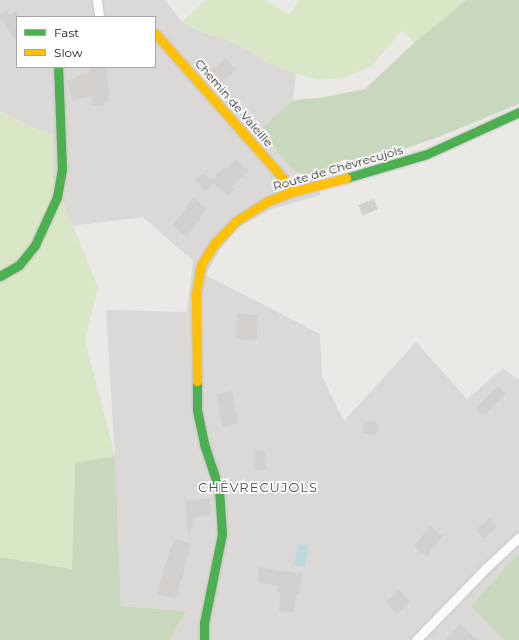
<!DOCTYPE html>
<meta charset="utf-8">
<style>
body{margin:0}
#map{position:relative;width:519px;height:640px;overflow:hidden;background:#ebe9e6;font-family:Montserrat,sans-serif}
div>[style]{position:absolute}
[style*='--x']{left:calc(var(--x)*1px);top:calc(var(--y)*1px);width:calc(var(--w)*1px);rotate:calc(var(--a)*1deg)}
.residential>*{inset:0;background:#dad9d7}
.grass>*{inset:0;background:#d9e7c6}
.forest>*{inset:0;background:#c8d8bc}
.water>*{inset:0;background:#bad8de;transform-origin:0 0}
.building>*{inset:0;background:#d2cfcd;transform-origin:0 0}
.roads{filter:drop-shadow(0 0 1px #c4c3c2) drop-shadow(0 0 1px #c4c3c2)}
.street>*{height:9px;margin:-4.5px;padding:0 4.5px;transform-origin:4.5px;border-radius:4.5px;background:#fcfcfb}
.fast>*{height:9px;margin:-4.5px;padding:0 4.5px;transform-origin:4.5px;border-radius:4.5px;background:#4caf50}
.slow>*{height:9px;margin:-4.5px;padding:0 4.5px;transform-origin:4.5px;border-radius:4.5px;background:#ffc107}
span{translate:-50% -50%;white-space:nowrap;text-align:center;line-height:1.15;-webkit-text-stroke:3.5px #fff;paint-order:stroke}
.street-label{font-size:12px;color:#1d1d1d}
.neighbourhood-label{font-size:13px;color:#505050;letter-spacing:1px}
.legend{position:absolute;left:16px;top:16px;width:140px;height:52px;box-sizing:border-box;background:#fff;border:1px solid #a5a5a5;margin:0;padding:5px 7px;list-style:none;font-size:12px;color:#1d1d1d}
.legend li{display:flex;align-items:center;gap:8px;height:20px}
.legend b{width:20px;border:1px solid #a5a5a5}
</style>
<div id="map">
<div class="residential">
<i style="clip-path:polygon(evenodd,0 0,165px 0,182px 22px,204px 33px,227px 39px,252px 52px,267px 63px,296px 73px,293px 100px,259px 130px,294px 171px,317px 178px,320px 195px,272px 209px,240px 226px,220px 249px,206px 275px,320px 334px,322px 377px,344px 421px,416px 342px,467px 399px,503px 368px,517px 379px,519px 378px,519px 552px,471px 606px,503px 640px,170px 640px,186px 611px,121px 606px,115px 456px,106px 310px,187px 312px,193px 261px,143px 217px,72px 226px,53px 178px,53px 134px,36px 129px,0 111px,0 0,17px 17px,155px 17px,155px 67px,17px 67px,17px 17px)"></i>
</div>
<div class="grass">
<i style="clip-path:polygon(206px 0,264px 0,290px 14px,299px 0,466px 0,415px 42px,401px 31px,372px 66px,344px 78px,316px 80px,267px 63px,252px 52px,227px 39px,204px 33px,182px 22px)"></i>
<i style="clip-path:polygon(0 111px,36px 129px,53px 134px,53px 178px,98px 287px,85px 340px,115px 456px,75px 463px,72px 569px,0 557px)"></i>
</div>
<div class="forest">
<i style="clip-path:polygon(466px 0,519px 0,519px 104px,436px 138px,317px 178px,294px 171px,259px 130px,293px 100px,319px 98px,365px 89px,415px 42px)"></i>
<i style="clip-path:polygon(115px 456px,121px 606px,186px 611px,170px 640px,0 640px,0 557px,72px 569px,75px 463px)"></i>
<i style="clip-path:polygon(519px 552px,519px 640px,503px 640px,471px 606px)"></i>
</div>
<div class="water">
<i style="left:298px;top:544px;width:11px;height:21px;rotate:10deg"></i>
</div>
<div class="building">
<i style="clip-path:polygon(6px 10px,10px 15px,17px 10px,17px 42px,0 18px,0 15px)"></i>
<i style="left:225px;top:58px;width:16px;height:18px;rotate:47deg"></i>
<i style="clip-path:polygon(89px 67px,106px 67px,109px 99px,103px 106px,92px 106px,92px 96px,73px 101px,67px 81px,90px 72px)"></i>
<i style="clip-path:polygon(235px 159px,248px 171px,232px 187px,235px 189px,228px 196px,214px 183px,205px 191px,195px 180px,203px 173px,211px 180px,223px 167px,226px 169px)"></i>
<i style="clip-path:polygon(194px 198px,206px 208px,199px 217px,201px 219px,186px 237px,173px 225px)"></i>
<i style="left:374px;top:199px;width:11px;height:17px;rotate:68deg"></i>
<i style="left:237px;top:314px;width:21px;height:25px;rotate:3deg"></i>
<i style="left:498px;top:386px;width:11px;height:32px;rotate:45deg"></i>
<i style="left:232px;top:391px;width:33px;height:16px;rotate:79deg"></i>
<i style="clip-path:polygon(372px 420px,379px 425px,378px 432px,372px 436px,362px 433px,365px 423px)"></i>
<i style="left:265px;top:451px;width:19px;height:11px;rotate:87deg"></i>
<i style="clip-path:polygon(210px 498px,211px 515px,195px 517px,189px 537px,185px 501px)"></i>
<i style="left:489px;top:518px;width:12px;height:18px;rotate:48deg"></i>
<i style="left:430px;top:526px;width:16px;height:26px;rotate:38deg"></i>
<i style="clip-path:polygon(176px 539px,191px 544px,176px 599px,157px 594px,171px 547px)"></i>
<i style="clip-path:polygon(258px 567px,302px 574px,299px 595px,296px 595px,294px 613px,279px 611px,281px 593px,277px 592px,278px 585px,258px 583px)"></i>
<i style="left:399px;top:590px;width:16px;height:18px;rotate:47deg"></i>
<i style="clip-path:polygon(460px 624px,478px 640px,446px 640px)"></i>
</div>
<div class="roads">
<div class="street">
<i style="--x:97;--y:0;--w:17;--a:83"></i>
<i style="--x:416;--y:640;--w:100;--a:-45.8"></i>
<i style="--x:486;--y:568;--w:45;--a:-43.2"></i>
</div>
<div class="fast">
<i style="--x:346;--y:178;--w:84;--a:-16.5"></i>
<i style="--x:427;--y:154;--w:101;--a:-24.5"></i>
<i style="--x:0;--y:276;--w:22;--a:-30"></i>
<i style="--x:19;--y:265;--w:26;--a:-51"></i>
<i style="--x:35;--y:245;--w:53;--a:-65.4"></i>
<i style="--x:57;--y:197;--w:28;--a:-80"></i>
<i style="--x:62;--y:169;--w:102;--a:-92.2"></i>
<i style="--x:197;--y:381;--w:29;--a:90"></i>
<i style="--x:197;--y:410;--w:35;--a:78"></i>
<i style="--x:204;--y:444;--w:47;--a:71.6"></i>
<i style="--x:219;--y:489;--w:45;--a:86.2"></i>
<i style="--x:222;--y:534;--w:91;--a:101.4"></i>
<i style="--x:204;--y:623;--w:17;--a:90"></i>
</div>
<div class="slow">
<i style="--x:155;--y:33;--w:193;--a:48.6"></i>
<i style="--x:283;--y:178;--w:16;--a:60"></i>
<i style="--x:197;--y:381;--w:88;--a:-90.7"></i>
<i style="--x:196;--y:293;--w:28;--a:-80"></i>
<i style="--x:201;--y:265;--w:25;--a:-58"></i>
<i style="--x:214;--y:244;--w:32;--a:-46"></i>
<i style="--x:236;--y:221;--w:38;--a:-32"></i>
<i style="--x:268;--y:201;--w:25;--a:-21"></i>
<i style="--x:291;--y:192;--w:57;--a:-14.3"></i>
</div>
</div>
<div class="street-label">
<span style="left:234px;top:103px;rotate:49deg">Chemin de Valeille</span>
<span style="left:338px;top:168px;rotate:-16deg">Route de Chèvrecujols</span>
</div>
<div class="neighbourhood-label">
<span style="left:258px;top:487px">CHÊVRECUJOLS</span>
</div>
<ul class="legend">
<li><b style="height:5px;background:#4caf50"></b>Fast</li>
<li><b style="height:5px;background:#ffc107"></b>Slow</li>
</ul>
</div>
